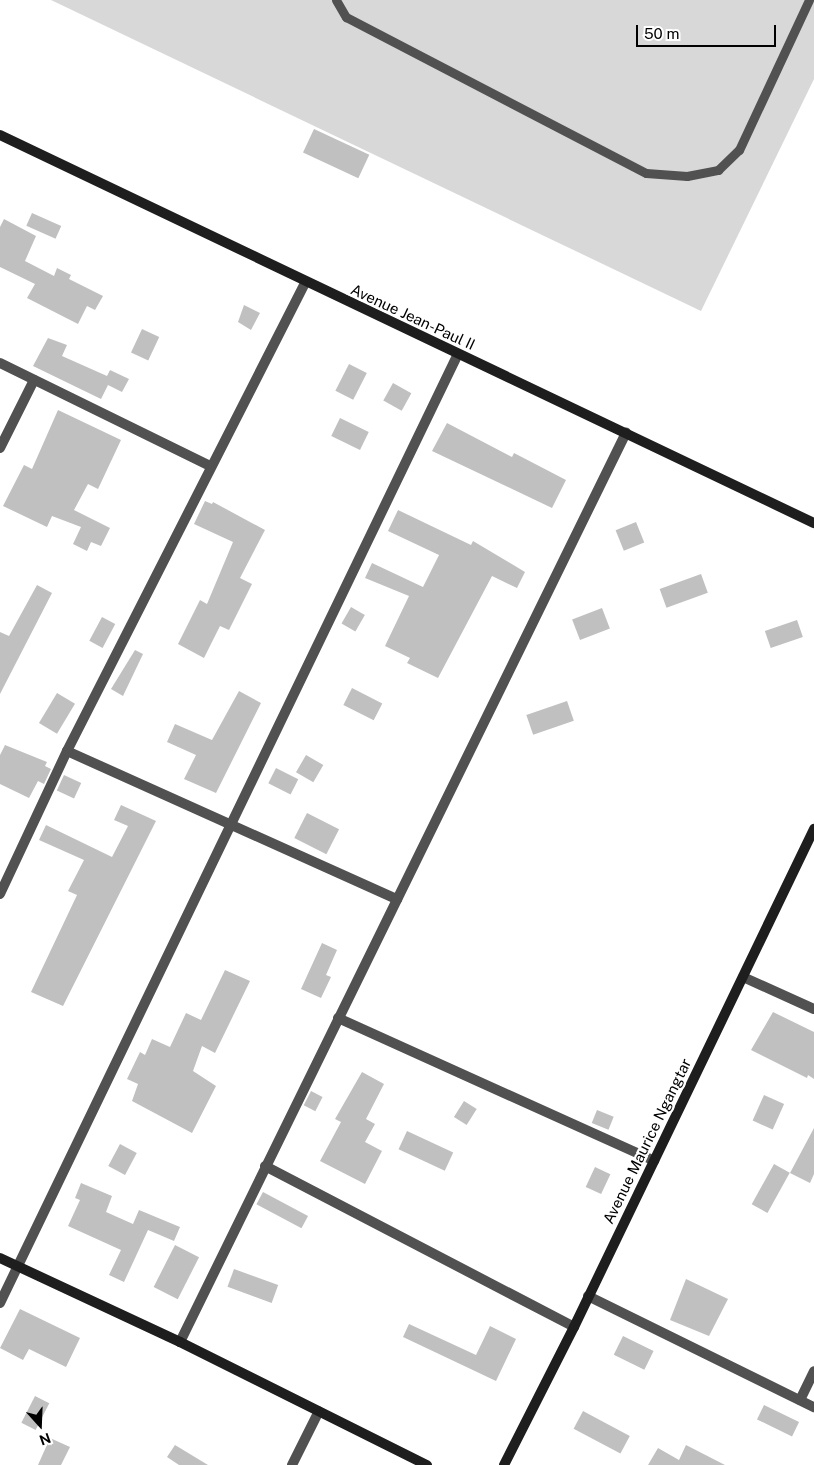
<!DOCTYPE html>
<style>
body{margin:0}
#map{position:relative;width:814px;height:1465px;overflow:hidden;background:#fff;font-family:"Public Sans",sans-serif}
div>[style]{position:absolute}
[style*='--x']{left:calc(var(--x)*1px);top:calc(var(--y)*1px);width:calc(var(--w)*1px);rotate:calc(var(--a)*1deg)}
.green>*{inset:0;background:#d8d8d8}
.building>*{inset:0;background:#c0c0c0;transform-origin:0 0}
.lane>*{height:9px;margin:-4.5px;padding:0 4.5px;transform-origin:4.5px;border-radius:4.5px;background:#515151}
.street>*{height:10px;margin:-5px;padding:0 5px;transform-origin:5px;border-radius:5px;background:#515151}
.secondary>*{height:10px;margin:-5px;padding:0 5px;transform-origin:5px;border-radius:5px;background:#1e1e1e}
span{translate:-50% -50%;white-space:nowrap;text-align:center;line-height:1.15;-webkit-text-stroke:4.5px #fff;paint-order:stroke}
.street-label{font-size:15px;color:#000}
.north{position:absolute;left:15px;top:1400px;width:50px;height:50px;-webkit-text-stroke:4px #fff;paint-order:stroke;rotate:160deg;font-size:14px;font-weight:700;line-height:20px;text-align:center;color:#000}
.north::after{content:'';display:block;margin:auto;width:18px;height:22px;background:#000;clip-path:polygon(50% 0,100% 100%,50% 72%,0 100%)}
.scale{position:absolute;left:636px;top:25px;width:140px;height:22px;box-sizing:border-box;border:2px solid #000;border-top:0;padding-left:6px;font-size:15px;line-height:18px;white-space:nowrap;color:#000;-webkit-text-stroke:4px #fff;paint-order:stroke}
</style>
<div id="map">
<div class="green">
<i style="clip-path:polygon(51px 0,814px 0,814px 79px,701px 311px)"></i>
</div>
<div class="building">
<i style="left:314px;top:129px;width:61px;height:26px;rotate:25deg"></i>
<i style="left:32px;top:213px;width:32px;height:14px;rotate:24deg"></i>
<i style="clip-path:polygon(4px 219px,36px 236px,25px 261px,54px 276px,57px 268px,71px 275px,69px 279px,103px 296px,95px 310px,87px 306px,78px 324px,27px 298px,35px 284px,0 267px,0 227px)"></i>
<i style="clip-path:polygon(244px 305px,260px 313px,251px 330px,238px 322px)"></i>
<i style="left:142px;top:329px;width:19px;height:26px;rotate:25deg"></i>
<i style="clip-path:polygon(48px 338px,67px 345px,62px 356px,107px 376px,110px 370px,129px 379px,122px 392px,108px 385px,101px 399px,33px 366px)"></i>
<i style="left:349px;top:364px;width:20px;height:30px;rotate:27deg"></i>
<i style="left:393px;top:383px;width:21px;height:20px;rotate:29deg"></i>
<i style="clip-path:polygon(58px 410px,121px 440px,98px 489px,88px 484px,74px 510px,110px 528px,101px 546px,91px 542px,87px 551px,73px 544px,81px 527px,52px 516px,47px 527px,3px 506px,24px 465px,32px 469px)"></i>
<i style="left:340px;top:418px;width:32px;height:20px;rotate:26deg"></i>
<i style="clip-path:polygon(447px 423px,512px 457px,514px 453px,566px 480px,552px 508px,432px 451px)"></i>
<i style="clip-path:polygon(205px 501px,212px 504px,213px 502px,265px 530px,240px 578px,252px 584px,229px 630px,220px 626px,204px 658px,178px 644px,200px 600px,207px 604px,233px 542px,194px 524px)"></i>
<i style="clip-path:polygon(398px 510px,471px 545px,473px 541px,525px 572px,517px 588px,492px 576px,438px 678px,407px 663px,410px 658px,385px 646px,409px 596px,365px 578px,372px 563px,423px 587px,439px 555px,388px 531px)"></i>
<i style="left:636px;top:522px;width:22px;height:22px;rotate:68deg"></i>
<i style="left:701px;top:574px;width:20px;height:44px;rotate:70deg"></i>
<i style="clip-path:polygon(37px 585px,52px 593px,0 694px,0 632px,9px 636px)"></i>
<i style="left:351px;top:607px;width:16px;height:19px;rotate:30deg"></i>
<i style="left:602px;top:608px;width:22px;height:32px;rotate:69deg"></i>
<i style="left:102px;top:617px;width:15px;height:27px;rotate:28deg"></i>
<i style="left:797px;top:620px;width:18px;height:34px;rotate:71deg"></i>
<i style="clip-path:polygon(135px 650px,143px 654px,123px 696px,111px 689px)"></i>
<i style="left:352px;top:688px;width:34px;height:19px;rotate:27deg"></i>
<i style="clip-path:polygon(239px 691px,261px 703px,216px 793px,184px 779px,196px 755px,167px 742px,175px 724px,212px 740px)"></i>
<i style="left:57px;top:693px;width:21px;height:35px;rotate:31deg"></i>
<i style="left:567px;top:701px;width:21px;height:43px;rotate:71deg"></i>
<i style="clip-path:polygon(5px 745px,47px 762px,45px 766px,51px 769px,44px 784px,38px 781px,29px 798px,0 784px,0 755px)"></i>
<i style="left:306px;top:755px;width:20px;height:20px;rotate:30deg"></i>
<i style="left:276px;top:768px;width:25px;height:17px;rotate:27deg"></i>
<i style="left:64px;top:775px;width:19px;height:17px;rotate:25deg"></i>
<i style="clip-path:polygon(121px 805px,156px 821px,63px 1006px,31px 992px,77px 895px,68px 891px,84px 860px,39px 840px,46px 825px,112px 857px,128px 826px,114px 820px)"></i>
<i style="left:307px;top:813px;width:36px;height:28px;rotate:27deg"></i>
<i style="clip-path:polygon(322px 943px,337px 950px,326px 975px,331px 977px,321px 998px,301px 989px)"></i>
<i style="clip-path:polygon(225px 970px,250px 981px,215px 1053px,202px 1046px,193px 1071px,216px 1086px,192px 1133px,132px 1101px,138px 1084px,127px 1079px,140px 1052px,145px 1055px,152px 1039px,170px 1047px,186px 1013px,201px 1020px)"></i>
<i style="clip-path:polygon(773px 1012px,814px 1032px,814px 1079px,808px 1075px,807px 1078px,751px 1050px)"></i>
<i style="clip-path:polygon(362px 1072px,384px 1084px,366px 1119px,375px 1124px,365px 1142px,382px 1151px,365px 1184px,320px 1161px,341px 1122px,335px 1119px)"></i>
<i style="left:311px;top:1091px;width:13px;height:16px;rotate:27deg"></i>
<i style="left:764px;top:1095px;width:22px;height:28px;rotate:24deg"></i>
<i style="left:464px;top:1101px;width:15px;height:19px;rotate:32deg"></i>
<i style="left:597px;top:1110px;width:18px;height:14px;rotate:22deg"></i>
<i style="clip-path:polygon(814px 1128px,814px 1174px,810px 1183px,790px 1173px)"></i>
<i style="left:407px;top:1131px;width:51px;height:20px;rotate:25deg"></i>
<i style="left:120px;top:1144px;width:19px;height:25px;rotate:28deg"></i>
<i style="left:774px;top:1164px;width:18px;height:46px;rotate:29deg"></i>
<i style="left:595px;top:1167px;width:17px;height:22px;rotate:25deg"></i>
<i style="clip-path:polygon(81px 1183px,112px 1196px,106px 1212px,133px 1224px,139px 1210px,180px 1227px,174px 1241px,148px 1230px,124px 1282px,109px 1275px,121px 1250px,68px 1226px,80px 1200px,75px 1198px)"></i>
<i style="left:263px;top:1192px;width:51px;height:14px;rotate:28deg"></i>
<i style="left:175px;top:1245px;width:27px;height:47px;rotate:27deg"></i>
<i style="left:234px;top:1269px;width:47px;height:19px;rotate:20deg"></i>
<i style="clip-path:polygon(686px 1279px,728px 1299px,709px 1336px,670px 1320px)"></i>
<i style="clip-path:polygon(20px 1309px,80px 1338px,66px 1367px,29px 1349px,23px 1360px,0 1348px)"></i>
<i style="clip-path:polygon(409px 1324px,476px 1355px,490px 1326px,516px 1339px,496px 1381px,403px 1337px)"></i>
<i style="left:623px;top:1336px;width:34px;height:21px;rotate:26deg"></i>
<i style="left:35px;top:1396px;width:16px;height:30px;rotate:27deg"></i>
<i style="left:764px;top:1405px;width:39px;height:16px;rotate:26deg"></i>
<i style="left:583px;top:1411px;width:53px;height:20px;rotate:28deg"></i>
<i style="clip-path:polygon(50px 1438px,70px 1447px,61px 1465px,38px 1465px)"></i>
<i style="clip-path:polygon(175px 1445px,208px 1465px,179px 1465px,167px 1457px)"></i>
<i style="clip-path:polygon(686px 1445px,725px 1465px,648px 1465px,658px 1448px,679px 1460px)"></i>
</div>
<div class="lane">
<i style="--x:336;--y:0;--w:20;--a:60"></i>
<i style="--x:346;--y:17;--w:338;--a:27.5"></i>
<i style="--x:646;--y:173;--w:41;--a:4.2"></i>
<i style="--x:687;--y:176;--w:32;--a:-11"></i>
<i style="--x:718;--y:170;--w:29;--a:-44"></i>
<i style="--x:739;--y:150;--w:166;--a:-65"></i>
</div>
<div class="street">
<i style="--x:0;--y:363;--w:234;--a:26.1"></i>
<i style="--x:0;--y:448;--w:76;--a:-63.4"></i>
<i style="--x:67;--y:751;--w:362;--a:24.2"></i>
<i style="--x:0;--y:894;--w:158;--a:-64.9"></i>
<i style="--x:67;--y:751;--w:525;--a:-63.04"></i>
<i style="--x:743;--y:977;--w:78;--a:24.3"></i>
<i style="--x:338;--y:1018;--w:347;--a:24.3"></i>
<i style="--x:265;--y:1166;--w:348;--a:27.5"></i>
<i style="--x:588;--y:1296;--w:252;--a:26.2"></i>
<i style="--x:0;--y:1303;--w:1054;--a:-64.24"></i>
<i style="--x:180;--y:1342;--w:1013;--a:-63.87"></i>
<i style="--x:800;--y:1400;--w:32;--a:-64"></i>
<i style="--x:292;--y:1465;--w:60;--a:-63.4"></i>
</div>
<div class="secondary">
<i style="--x:0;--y:135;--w:902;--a:25.49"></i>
<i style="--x:0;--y:1258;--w:199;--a:25"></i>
<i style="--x:180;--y:1342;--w:276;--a:26.5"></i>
<i style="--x:504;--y:1465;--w:155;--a:-63.1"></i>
<i style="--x:574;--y:1327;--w:553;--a:-64.27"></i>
</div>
<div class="street-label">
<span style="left:413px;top:317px;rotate:25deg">Avenue Jean-Paul II</span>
<span style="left:647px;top:1141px;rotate:-64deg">Avenue Maurice Ngangtar</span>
</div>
<div class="north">N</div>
<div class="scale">50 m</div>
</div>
